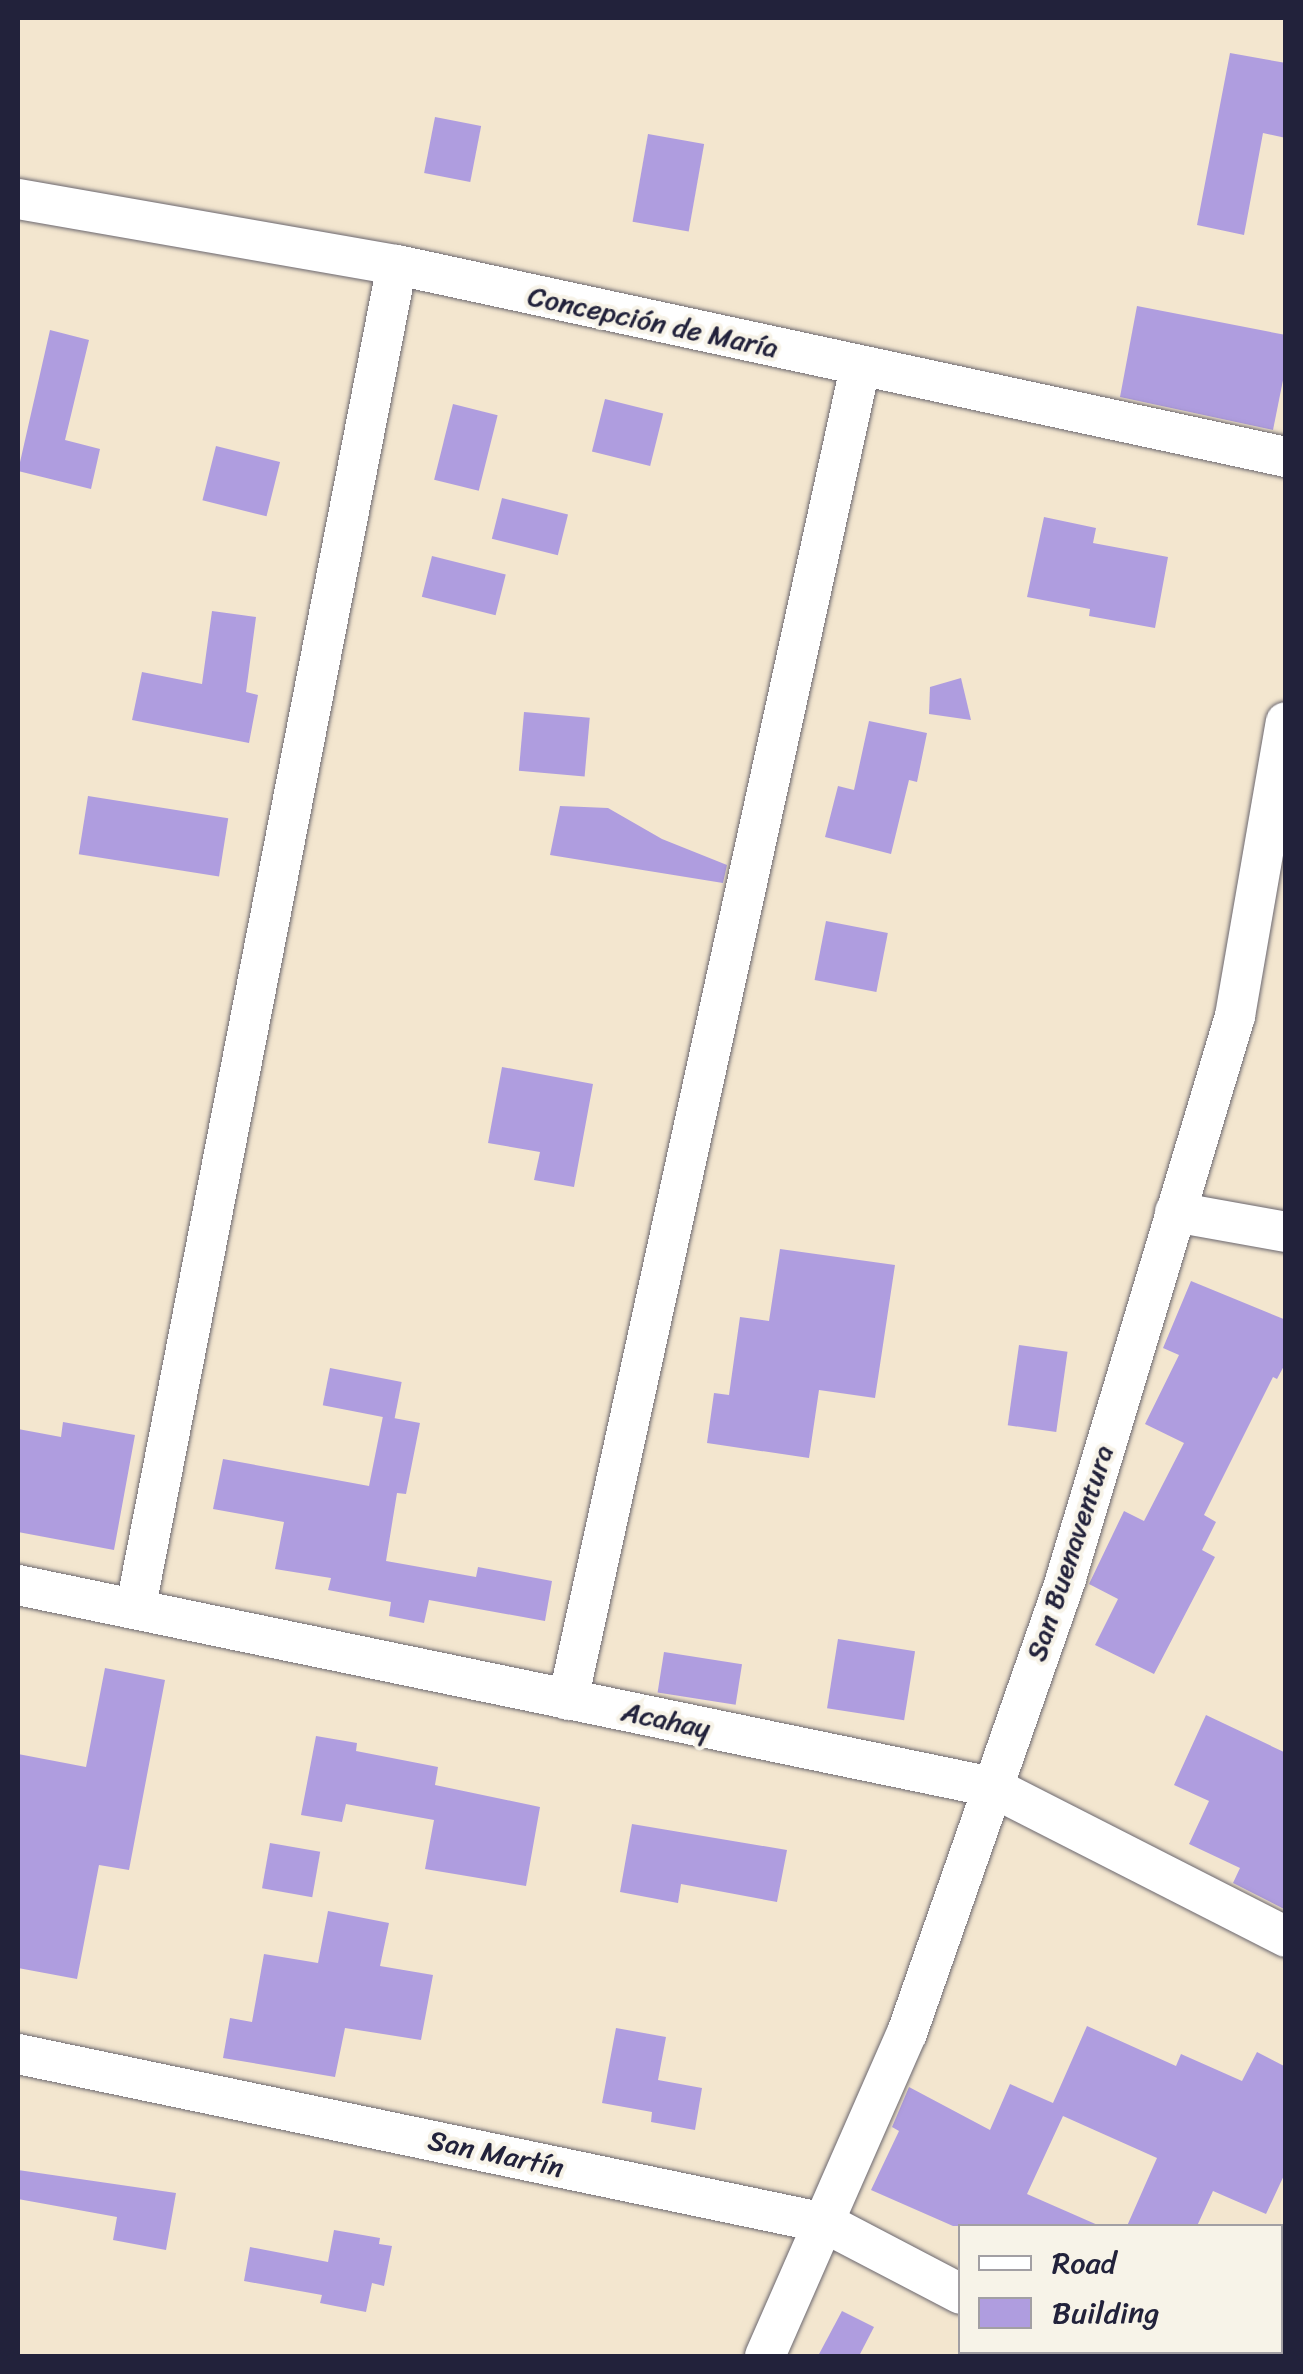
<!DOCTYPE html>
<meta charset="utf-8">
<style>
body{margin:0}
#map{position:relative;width:1303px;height:2374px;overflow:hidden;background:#f3e6cf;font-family:Sriracha,sans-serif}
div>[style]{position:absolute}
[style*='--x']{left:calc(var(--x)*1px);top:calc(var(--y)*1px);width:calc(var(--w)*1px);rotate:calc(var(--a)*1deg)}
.building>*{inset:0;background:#af9ddf;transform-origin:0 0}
.roads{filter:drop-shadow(0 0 2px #6b676f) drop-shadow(0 0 2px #6b676f)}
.minor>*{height:40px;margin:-20px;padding:0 20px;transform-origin:20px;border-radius:20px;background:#fff}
span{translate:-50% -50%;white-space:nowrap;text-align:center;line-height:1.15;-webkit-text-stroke:8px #f7f3e8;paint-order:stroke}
.street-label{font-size:28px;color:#22223b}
.frame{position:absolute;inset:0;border:20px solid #22223b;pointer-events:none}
.legend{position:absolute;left:958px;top:2224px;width:325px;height:130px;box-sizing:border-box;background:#f7f3e8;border:2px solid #a29fa3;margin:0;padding:12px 18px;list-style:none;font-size:30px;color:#22223b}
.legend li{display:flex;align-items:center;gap:20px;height:50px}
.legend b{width:50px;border:2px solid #a29fa3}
</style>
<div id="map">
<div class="building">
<i style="clip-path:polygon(1230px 53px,1286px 63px,1286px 138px,1263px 133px,1244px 235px,1197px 225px)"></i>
<i style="left:435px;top:117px;width:47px;height:57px;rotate:11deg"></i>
<i style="left:648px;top:134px;width:57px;height:89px;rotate:10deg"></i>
<i style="clip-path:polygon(1137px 306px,1286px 335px,1286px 365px,1273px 430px,1120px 397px)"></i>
<i style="clip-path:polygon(50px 330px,89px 340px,65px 440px,100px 449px,91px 489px,18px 471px)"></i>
<i style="left:605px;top:399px;width:60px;height:54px;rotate:14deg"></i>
<i style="left:453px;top:404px;width:46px;height:78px;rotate:14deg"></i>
<i style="left:216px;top:446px;width:66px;height:56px;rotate:14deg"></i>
<i style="left:502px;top:498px;width:68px;height:42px;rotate:14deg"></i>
<i style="clip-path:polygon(1044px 517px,1096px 528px,1093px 543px,1168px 557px,1155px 628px,1089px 616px,1090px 609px,1027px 597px)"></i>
<i style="left:432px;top:556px;width:76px;height:42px;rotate:14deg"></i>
<i style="clip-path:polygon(212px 611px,256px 617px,246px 692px,258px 695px,249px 743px,132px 720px,142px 672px,202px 684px)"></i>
<i style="clip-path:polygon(961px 678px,971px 720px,929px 714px,930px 687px)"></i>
<i style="left:524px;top:712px;width:66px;height:59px;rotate:5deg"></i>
<i style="clip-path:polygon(869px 721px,927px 733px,917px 782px,909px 780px,891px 854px,825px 837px,838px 786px,854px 790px)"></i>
<i style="left:88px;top:796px;width:142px;height:59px;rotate:9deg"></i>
<i style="clip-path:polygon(560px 806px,608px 808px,662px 839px,727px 865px,723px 883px,550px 855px)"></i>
<i style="left:826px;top:921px;width:63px;height:60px;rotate:11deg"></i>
<i style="clip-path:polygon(502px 1067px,593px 1084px,574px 1187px,534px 1180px,540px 1152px,488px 1143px)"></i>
<i style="clip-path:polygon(780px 1249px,895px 1265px,875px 1398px,819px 1390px,809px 1458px,707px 1443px,714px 1393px,729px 1395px,740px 1317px,769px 1321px)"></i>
<i style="clip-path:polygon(1191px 1281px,1286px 1320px,1286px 1362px,1277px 1379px,1273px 1377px,1204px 1515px,1216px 1522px,1202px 1550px,1215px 1557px,1154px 1674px,1095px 1645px,1118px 1599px,1089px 1584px,1124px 1511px,1144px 1521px,1184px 1443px,1145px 1424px,1179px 1355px,1163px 1348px)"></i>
<i style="left:1019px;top:1345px;width:49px;height:81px;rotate:8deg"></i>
<i style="left:330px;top:1368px;width:73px;height:38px;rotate:11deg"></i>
<i style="clip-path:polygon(383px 1416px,420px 1423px,406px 1494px,397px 1493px,386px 1561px,476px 1577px,478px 1567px,552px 1581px,545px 1621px,429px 1600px,424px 1623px,389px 1616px,391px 1602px,328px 1590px,331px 1578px,275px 1569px,284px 1522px,213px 1509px,223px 1459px,369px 1486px)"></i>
<i style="clip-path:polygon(63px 1422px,135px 1435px,114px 1550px,18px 1532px,18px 1429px,61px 1437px)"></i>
<i style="left:838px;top:1639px;width:78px;height:70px;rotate:9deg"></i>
<i style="left:664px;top:1652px;width:79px;height:41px;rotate:9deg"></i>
<i style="clip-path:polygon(105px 1668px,165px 1680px,129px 1870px,99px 1865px,77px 1979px,18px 1968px,18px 1754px,86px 1767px)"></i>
<i style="clip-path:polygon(1206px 1715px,1286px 1753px,1286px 1910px,1233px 1883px,1240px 1868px,1189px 1844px,1209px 1801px,1174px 1785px)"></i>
<i style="clip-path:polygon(316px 1736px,357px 1743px,356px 1751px,438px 1767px,435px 1785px,540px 1807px,526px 1886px,425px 1869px,434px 1820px,346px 1804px,342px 1822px,301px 1815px)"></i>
<i style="clip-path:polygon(632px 1824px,787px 1850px,777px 1902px,681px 1884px,678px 1903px,620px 1892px)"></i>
<i style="left:270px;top:1843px;width:51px;height:46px;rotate:10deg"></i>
<i style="clip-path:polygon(328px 1911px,389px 1923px,380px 1966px,433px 1975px,421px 2040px,345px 2028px,335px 2077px,223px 2058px,230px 2018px,252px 2022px,264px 1954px,318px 1963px)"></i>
<i style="clip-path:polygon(1087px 2026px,1176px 2066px,1181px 2054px,1242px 2081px,1257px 2052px,1286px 2067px,1286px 2171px,1266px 2214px,1213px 2191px,1197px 2226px,1127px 2226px,1157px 2158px,1063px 2116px,1027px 2194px,1100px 2226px,953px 2226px,871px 2190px,899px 2131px,892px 2127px,909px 2087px,990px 2130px,1010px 2084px,1053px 2103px)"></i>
<i style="clip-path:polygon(616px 2028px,666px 2037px,658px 2080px,702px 2088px,695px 2130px,651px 2122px,652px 2112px,602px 2103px)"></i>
<i style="clip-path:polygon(18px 2170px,176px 2193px,166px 2250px,113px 2240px,117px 2217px,18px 2199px)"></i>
<i style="clip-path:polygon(334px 2230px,380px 2238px,379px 2244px,392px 2246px,384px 2286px,372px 2283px,366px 2312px,320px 2303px,322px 2295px,244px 2281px,250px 2247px,328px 2262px)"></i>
<i style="clip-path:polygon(842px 2311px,874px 2327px,859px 2356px,818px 2356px)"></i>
</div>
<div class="roads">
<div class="minor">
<i style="--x:18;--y:199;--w:385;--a:9.9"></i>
<i style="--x:397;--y:265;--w:909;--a:12.19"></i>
<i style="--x:1175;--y:1212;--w:113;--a:10.2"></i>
<i style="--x:18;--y:1585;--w:995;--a:11.72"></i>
<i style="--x:992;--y:1787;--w:330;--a:27"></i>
<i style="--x:136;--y:1606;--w:1366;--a:-78.99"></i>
<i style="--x:568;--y:1700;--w:1364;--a:-77.64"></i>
<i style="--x:18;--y:2054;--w:825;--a:11.83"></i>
<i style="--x:825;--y:2223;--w:153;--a:27.6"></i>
<i style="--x:1070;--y:2352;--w:11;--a:22"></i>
<i style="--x:765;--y:2356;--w:353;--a:-66.3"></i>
<i style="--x:907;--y:2033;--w:482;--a:-70.7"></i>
<i style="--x:1066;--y:1578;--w:587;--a:-73.26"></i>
<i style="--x:1235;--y:1016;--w:298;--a:-80.2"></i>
</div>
</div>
<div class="street-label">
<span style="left:653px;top:322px;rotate:12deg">Concepción de María</span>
<span style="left:1070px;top:1553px;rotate:-72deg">San Buenaventura</span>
<span style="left:666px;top:1720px;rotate:12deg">Acahay</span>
<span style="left:496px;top:2154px;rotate:12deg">San Martín</span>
</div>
<div class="frame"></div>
<ul class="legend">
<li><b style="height:12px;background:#fff"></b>Road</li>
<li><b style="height:28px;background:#af9ddf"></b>Building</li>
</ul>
</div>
